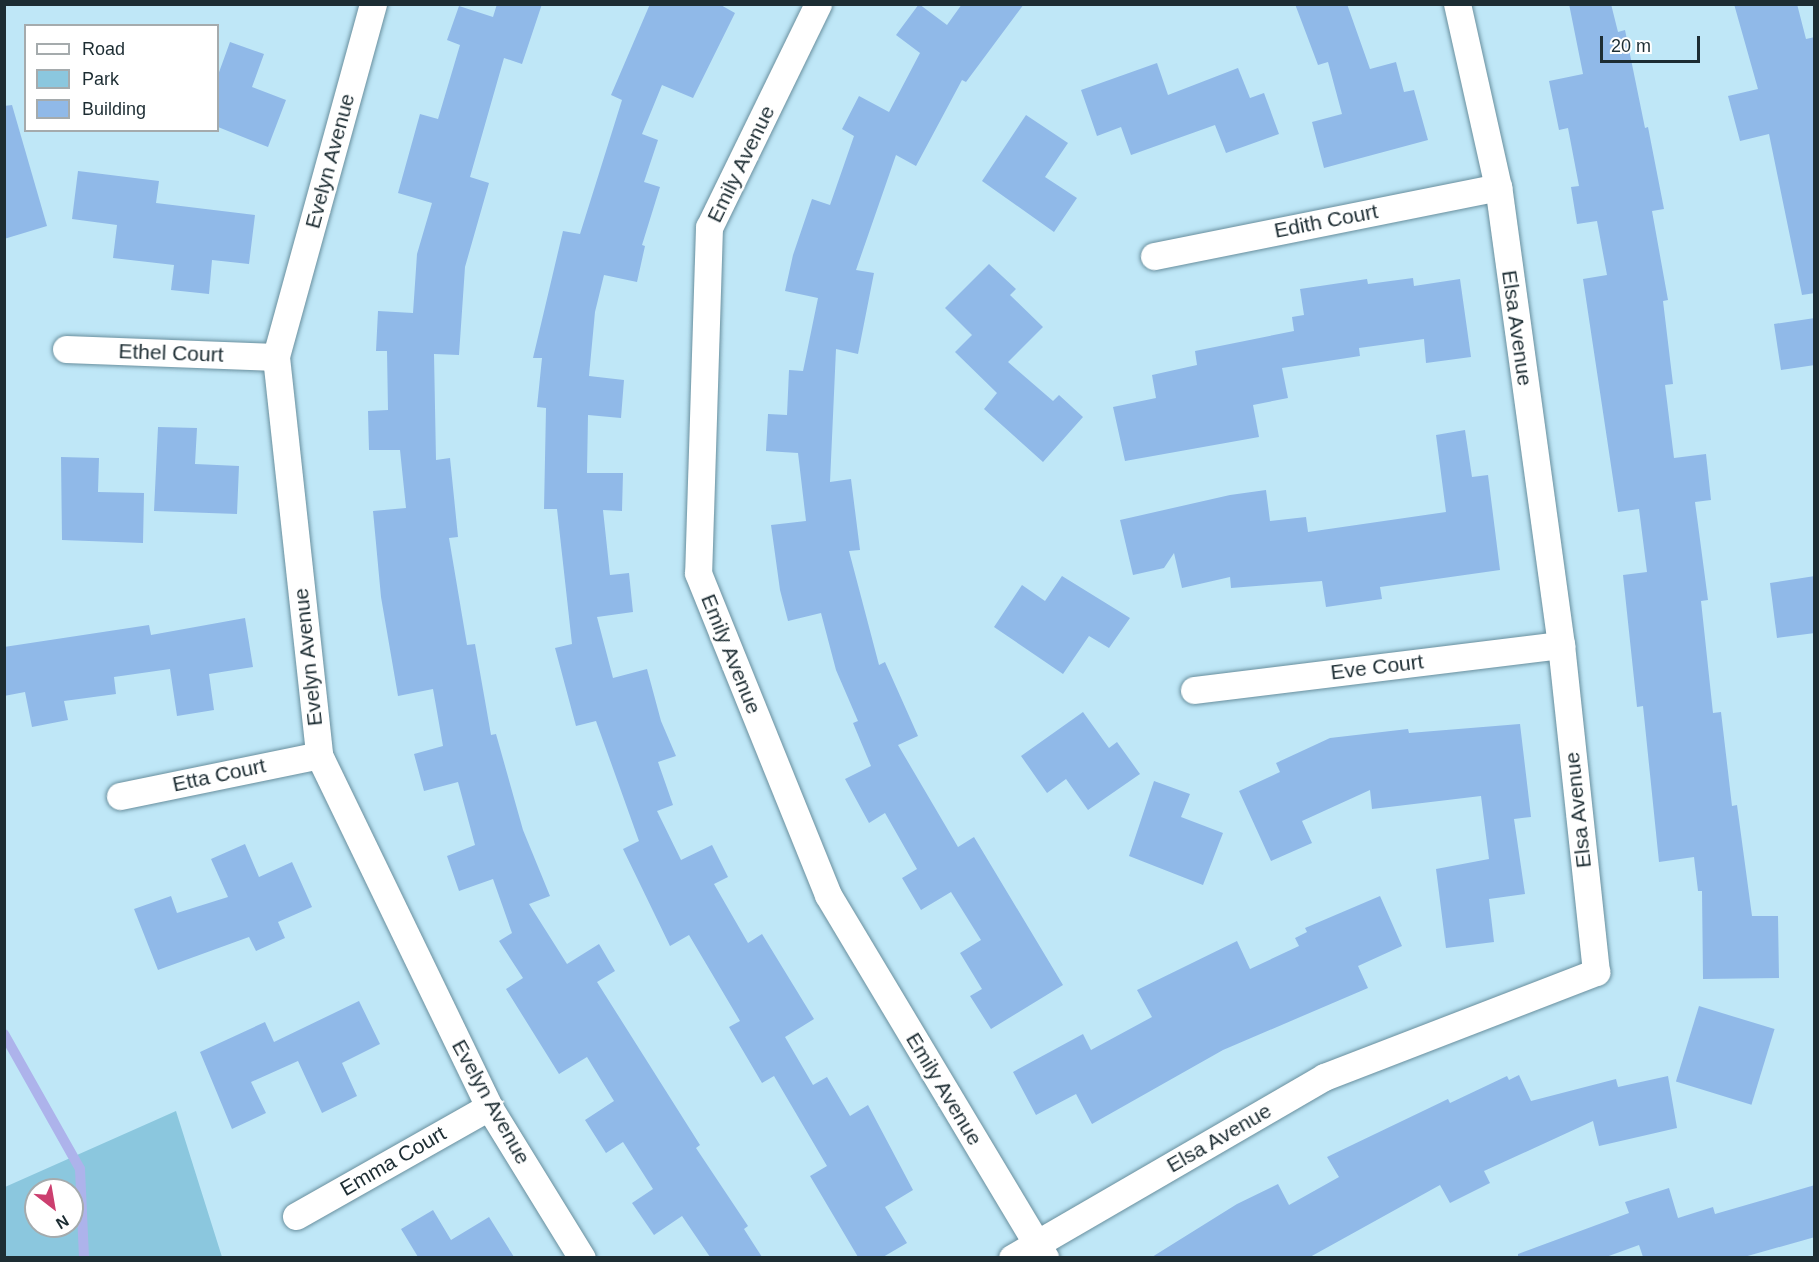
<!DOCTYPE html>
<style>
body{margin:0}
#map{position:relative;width:1819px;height:1262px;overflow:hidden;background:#bfe7f7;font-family:Arial,sans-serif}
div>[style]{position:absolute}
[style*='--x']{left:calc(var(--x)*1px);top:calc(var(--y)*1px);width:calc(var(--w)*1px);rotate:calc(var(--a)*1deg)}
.green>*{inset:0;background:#8bc7de}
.stream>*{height:10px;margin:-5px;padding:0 5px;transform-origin:5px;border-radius:5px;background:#adb3eb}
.building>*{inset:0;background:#90b9e8;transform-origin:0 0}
.roads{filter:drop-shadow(0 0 2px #698f9e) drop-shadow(0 0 2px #698f9e)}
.minor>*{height:27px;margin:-13.5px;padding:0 13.5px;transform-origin:13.5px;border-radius:13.5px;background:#fff}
span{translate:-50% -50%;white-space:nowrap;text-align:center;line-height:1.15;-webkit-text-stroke:5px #fff;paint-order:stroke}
.street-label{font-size:21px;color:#1d2d33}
.frame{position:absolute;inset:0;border:6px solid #1d2d33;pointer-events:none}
.legend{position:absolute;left:24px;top:24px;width:195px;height:108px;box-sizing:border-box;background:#fff;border:2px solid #a5abad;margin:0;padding:8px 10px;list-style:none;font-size:18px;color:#1d2d33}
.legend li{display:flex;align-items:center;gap:12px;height:30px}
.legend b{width:30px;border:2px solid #a5abad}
.north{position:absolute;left:24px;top:1178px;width:60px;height:60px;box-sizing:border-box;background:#fff;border:2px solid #a5abad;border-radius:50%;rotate:149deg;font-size:16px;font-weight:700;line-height:24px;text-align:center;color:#1d2d33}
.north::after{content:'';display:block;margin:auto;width:21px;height:27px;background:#cc3f6f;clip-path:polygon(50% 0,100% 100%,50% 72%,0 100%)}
.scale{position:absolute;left:1600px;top:36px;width:100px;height:27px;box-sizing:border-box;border:3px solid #1d2d33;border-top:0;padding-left:8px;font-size:18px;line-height:21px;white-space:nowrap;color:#1d2d33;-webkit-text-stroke:4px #fff;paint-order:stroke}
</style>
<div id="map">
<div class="green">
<i style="clip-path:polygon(evenodd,176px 1111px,222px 1257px,5px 1257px,5px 1187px,176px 1111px,36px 1190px,72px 1190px,72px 1226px,36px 1226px,36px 1190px)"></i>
</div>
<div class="stream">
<i style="--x:4;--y:1034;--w:155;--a:60.6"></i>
<i style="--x:80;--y:1169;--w:89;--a:87.4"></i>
</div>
<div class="building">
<i style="clip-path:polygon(497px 4px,542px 4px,522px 64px,504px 58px,470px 177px,489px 183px,465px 267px,459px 355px,434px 354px,436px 460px,450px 458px,458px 537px,449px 538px,467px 645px,475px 644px,491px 735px,496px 734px,523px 830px,550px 896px,529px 904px,567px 964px,599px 944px,615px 971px,597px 982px,700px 1145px,696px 1148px,748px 1226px,744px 1229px,762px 1257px,710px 1257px,682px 1216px,654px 1235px,632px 1203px,653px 1189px,623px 1142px,606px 1153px,585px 1120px,614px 1101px,587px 1057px,559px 1074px,506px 989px,523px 978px,499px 941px,512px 933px,493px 879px,459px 891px,447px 856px,475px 845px,458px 782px,424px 791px,414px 754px,443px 746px,433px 689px,398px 696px,381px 597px,373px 511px,406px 508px,400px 450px,369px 450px,368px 411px,388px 410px,387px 351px,376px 351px,378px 311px,413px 313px,417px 254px,432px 203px,398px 193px,420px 114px,438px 119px,460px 45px,447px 40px,459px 6px,493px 17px)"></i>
<i style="clip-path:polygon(650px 4px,719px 4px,735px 13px,693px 98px,662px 85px,642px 134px,658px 140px,644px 182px,660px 187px,642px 245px,645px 246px,637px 282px,604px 275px,595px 312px,589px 376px,624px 380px,621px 418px,588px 415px,587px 473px,623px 473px,622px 511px,603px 510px,610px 575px,629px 573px,633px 612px,597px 617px,613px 678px,647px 669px,661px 721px,676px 756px,658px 762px,673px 805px,657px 811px,681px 860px,712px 845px,728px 877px,714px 884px,748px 943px,762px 934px,814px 1019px,785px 1037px,813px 1085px,827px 1077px,850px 1116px,868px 1105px,913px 1190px,885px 1207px,907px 1243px,883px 1257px,858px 1257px,810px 1176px,827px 1166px,774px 1076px,762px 1083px,729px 1027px,740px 1021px,689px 935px,670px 946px,623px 849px,639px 841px,596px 721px,576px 726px,555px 648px,572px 644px,557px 509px,544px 509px,546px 408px,537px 407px,542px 358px,533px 358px,563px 231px,580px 234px,622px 100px,611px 95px)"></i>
<i style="clip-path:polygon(919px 4px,947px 25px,962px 4px,1024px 4px,966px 82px,962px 80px,916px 166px,896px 155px,856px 270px,874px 273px,858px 354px,836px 349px,830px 482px,851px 479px,860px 550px,849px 551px,879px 665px,885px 662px,918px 736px,898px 745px,958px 847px,974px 837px,1063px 985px,991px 1029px,970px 996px,982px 989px,960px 953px,981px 940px,951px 892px,921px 910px,902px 878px,917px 869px,885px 813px,869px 823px,845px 779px,871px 766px,853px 723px,858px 721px,836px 670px,821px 613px,788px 621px,780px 590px,771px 525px,806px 521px,798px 453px,766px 451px,768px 414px,787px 415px,789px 370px,803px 371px,818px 298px,785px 291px,793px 255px,812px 199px,830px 205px,854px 136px,842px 129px,859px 96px,889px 112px,920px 53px,896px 35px)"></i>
<i style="clip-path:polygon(1295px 4px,1347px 4px,1370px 69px,1396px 62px,1404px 92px,1414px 90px,1428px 140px,1324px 168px,1312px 122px,1342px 114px,1328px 62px,1318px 65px)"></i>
<i style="clip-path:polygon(1569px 4px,1611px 4px,1618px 32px,1625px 30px,1645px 128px,1648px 127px,1664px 209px,1652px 211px,1668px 300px,1663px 301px,1673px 384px,1665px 385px,1674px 458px,1706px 454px,1711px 500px,1695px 502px,1708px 600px,1701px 601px,1713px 713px,1721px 712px,1732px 806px,1737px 805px,1752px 916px,1778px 916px,1779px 978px,1703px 979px,1702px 891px,1698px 891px,1694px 857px,1659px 862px,1643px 706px,1637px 707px,1623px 575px,1647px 572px,1639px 509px,1618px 512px,1583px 279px,1607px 275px,1597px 221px,1577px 224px,1571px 187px,1579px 186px,1568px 128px,1559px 130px,1549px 81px,1583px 74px)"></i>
<i style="clip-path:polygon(1734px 4px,1797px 4px,1806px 39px,1815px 37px,1815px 293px,1802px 295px,1769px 134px,1740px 141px,1728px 96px,1758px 89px)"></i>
<i style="clip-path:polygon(230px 42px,264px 54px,252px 87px,286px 100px,268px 147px,218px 127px,218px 75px)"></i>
<i style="clip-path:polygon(1157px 63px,1168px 95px,1238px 68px,1250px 98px,1264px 93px,1279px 134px,1226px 153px,1215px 125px,1131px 155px,1121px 127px,1097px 136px,1081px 90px)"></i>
<i style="clip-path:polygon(12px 105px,47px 226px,4px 239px,4px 106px)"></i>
<i style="clip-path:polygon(1026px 115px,1068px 143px,1045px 177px,1077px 198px,1054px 232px,982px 181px)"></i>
<i style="clip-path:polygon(78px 171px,159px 181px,156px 203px,255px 215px,249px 264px,212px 260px,209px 294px,171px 290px,174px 265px,113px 258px,117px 225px,72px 219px)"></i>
<i style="clip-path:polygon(989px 264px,1016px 289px,1010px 295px,1043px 327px,1008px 362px,1053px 401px,1059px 395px,1083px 417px,1043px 462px,984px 409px,997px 393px,955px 352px,972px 335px,945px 308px)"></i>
<i style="clip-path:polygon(1413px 278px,1414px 286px,1460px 279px,1471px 357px,1426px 363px,1424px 339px,1359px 348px,1360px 356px,1282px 368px,1288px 398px,1253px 405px,1259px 437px,1125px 461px,1113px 407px,1156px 398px,1152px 375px,1197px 365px,1195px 351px,1294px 331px,1292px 317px,1304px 315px,1300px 289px,1367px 279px,1368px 284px)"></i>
<i style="clip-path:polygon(1815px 318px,1815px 365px,1781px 370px,1774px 324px)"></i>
<i style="clip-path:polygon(158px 427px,197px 428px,195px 464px,239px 466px,237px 514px,154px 511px)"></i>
<i style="clip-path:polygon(1465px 430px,1472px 477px,1488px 475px,1500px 570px,1380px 587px,1382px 599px,1326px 607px,1322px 581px,1231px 588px,1230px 577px,1182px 588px,1174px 553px,1164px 568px,1133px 575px,1120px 520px,1230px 495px,1266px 490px,1270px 521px,1306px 517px,1308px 532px,1446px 512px,1436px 435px)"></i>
<i style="clip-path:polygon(61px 457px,99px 458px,98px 492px,144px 493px,143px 543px,62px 540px)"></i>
<i style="clip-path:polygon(1062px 576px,1130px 618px,1109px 648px,1089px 636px,1063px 674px,994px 627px,1022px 585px,1045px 601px)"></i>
<i style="clip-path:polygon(1815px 576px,1815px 633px,1777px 638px,1770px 583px)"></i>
<i style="clip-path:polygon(245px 618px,253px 667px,209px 674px,214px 710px,177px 716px,170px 669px,114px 677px,116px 694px,64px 701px,68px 720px,32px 727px,25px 692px,4px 696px,4px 647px,149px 625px,151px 635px)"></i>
<i style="clip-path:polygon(1083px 712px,1109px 748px,1117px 742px,1140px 774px,1088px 810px,1066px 779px,1047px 793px,1021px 756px)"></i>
<i style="clip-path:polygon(1520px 724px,1531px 817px,1514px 819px,1525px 894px,1489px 899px,1494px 942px,1446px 948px,1436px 869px,1489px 859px,1481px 796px,1372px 809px,1370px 790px,1302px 821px,1312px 843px,1271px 861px,1239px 791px,1280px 772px,1276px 763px,1330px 738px,1408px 729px,1409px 733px)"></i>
<i style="clip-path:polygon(1154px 781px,1190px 794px,1181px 817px,1223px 833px,1203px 885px,1129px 856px)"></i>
<i style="clip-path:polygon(245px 844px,259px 877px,292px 862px,312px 907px,278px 922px,285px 938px,256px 951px,249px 937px,158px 970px,134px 909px,171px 896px,177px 913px,228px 897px,211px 859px)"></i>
<i style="clip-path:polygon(1380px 896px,1402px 946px,1358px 966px,1368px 988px,1223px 1050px,1092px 1124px,1076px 1094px,1036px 1115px,1013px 1072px,1083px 1034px,1091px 1050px,1152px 1017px,1137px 990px,1237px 941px,1250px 969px,1299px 946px,1295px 938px,1307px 932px,1305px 928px)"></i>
<i style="clip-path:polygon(359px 1001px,380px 1044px,342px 1063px,357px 1096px,322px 1113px,298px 1061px,251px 1082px,266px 1113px,232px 1129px,200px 1052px,265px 1022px,274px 1042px)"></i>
<i style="left:1699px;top:1006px;width:79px;height:79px;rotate:17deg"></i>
<i style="clip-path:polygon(1519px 1075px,1531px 1101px,1616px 1079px,1618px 1087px,1668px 1076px,1677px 1128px,1599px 1146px,1593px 1121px,1484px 1171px,1490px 1183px,1450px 1203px,1440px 1185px,1310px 1257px,1152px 1257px,1237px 1204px,1278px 1184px,1289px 1205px,1339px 1177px,1327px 1157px,1448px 1099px,1450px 1103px,1507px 1076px,1509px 1080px)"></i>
<i style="clip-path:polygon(1815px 1185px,1815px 1237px,1744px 1257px,1643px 1257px,1639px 1245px,1606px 1257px,1518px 1257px,1518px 1254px,1629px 1213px,1625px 1202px,1669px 1188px,1678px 1218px,1713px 1207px,1715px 1214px)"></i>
<i style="clip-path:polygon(433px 1210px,451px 1240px,489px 1217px,514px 1257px,418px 1257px,401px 1229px)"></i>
</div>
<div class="roads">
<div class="minor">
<i style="--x:373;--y:4;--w:366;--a:105.4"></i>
<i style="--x:276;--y:357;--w:400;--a:83.8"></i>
<i style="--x:319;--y:755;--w:391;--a:64.2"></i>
<i style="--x:489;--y:1107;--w:177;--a:58.4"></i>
<i style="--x:818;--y:4;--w:248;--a:116"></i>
<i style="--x:709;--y:227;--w:346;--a:91.8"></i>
<i style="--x:698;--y:573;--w:347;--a:68"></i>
<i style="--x:828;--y:895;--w:423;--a:59.1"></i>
<i style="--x:1154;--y:256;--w:351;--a:-11.3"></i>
<i style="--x:66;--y:349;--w:210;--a:2.2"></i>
<i style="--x:1194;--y:690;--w:370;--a:-7"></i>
<i style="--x:120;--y:796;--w:203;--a:-11.6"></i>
<i style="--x:296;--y:1216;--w:222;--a:-29.5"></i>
<i style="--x:1012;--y:1258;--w:361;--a:-30.1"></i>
<i style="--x:1324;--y:1077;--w:292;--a:-21.1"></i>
<i style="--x:1596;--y:972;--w:329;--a:-96.1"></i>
<i style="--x:1561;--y:645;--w:462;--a:-97.8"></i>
<i style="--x:1498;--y:187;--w:188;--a:-102.6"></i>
</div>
</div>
<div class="street-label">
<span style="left:330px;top:161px;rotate:-75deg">Evelyn Avenue</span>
<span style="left:741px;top:164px;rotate:-64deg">Emily Avenue</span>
<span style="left:1326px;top:221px;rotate:-11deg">Edith Court</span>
<span style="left:1517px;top:328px;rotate:82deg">Elsa Avenue</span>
<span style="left:171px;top:353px;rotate:2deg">Ethel Court</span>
<span style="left:731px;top:654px;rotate:68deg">Emily Avenue</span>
<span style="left:308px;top:657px;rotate:-96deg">Evelyn Avenue</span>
<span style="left:1377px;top:667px;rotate:-7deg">Eve Court</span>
<span style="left:219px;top:775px;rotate:-12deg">Etta Court</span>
<span style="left:1578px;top:810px;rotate:-96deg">Elsa Avenue</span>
<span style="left:944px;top:1089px;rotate:59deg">Emily Avenue</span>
<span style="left:491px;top:1102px;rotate:61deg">Evelyn Avenue</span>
<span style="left:1219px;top:1138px;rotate:-30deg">Elsa Avenue</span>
<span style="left:393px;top:1161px;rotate:-30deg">Emma Court</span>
</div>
<div class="frame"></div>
<ul class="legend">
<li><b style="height:8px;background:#fff"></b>Road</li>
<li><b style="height:16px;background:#8bc7de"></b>Park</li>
<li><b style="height:16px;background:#90b9e8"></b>Building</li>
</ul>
<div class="north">N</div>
<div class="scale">20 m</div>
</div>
